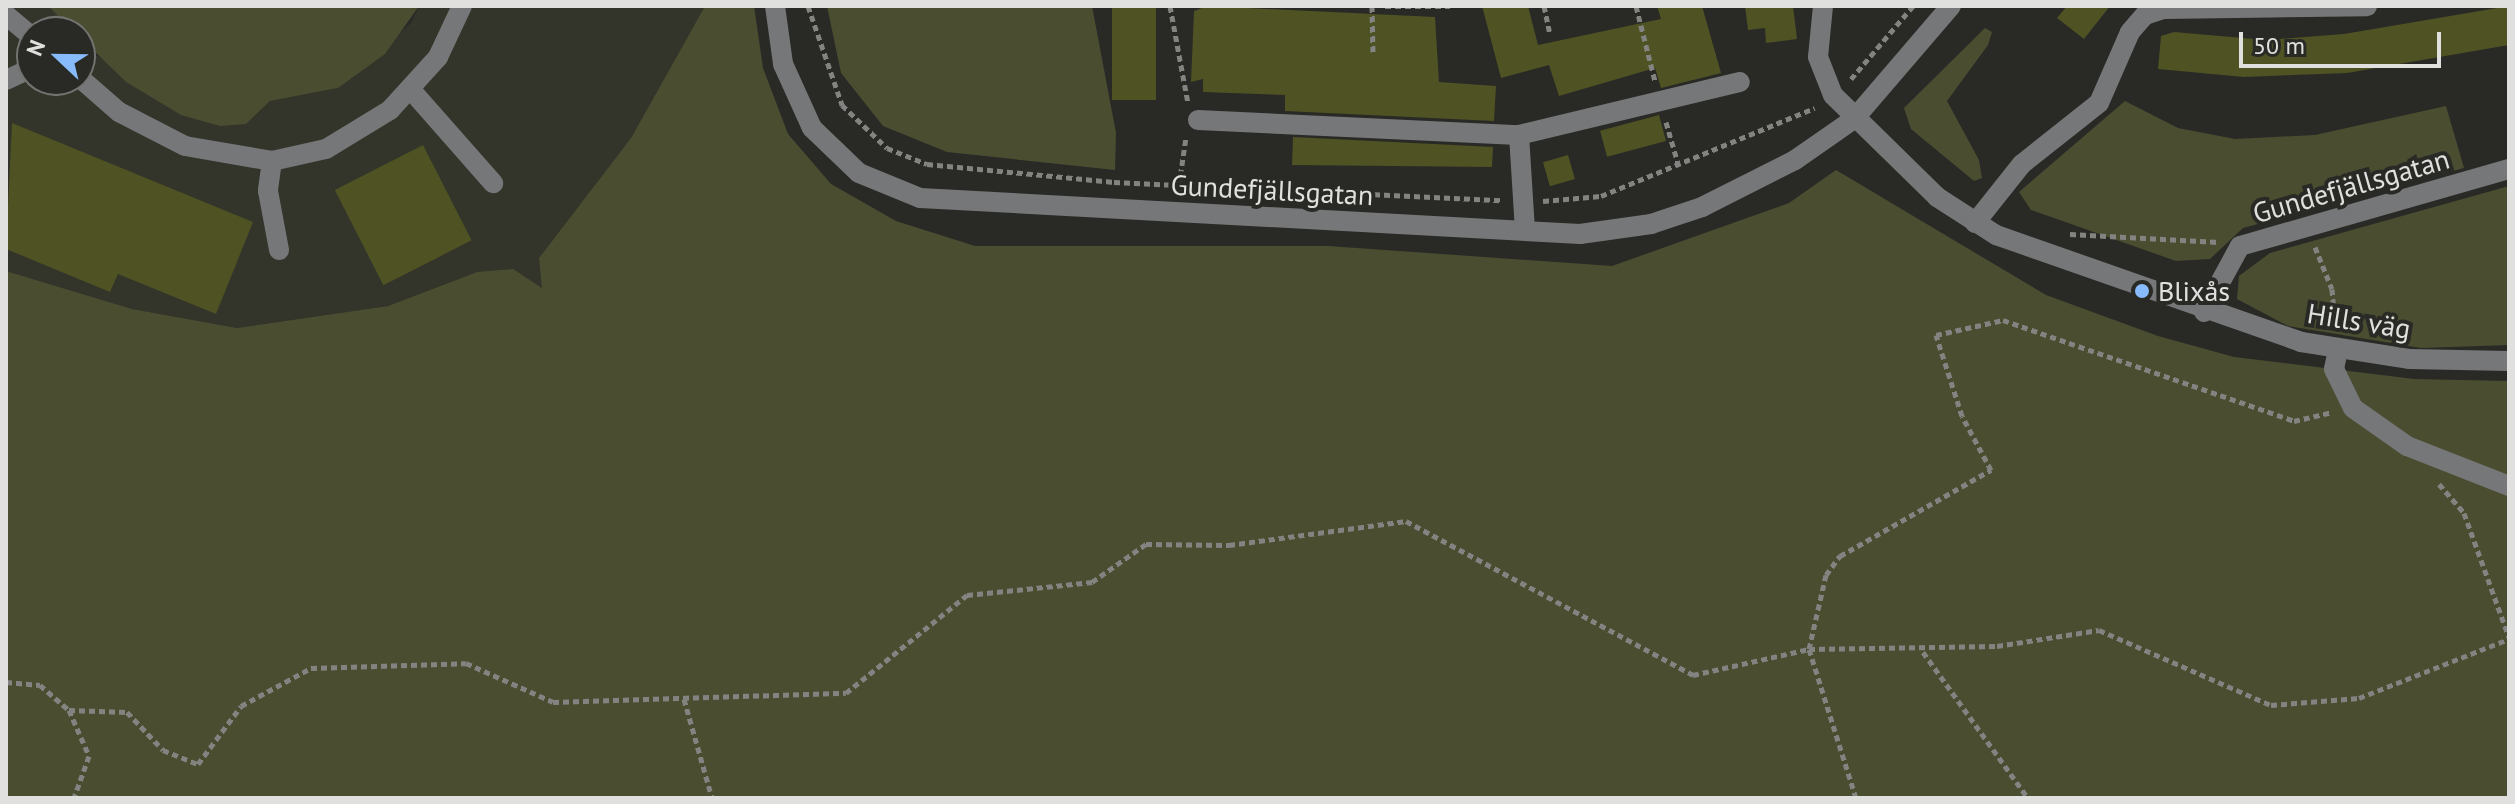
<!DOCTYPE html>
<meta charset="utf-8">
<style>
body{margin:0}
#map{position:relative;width:2515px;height:804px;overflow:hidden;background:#292a26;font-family:"PT Sans",sans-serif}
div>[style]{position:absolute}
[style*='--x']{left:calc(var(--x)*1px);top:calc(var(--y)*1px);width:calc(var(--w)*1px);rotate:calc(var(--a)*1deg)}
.built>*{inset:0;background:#33342a}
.green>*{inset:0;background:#4b4d31}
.building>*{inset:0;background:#4f5223;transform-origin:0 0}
.path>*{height:5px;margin-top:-2.5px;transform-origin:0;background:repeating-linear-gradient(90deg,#838481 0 6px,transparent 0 10px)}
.minor>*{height:20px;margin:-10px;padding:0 10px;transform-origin:10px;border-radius:10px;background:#767779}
.dots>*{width:22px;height:22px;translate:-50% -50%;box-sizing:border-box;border:4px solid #292a26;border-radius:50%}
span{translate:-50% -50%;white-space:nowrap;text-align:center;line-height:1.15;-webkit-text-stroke:8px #292a26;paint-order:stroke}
.street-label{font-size:28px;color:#e0e0de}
.poi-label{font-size:28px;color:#e0e0de}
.left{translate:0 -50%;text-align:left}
.frame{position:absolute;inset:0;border:8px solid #e0e0de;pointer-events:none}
.north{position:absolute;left:16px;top:16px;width:80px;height:80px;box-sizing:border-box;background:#292a26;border:2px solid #727370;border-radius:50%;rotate:292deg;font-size:22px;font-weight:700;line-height:32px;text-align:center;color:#e0e0de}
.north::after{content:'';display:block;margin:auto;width:28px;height:36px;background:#88bbfc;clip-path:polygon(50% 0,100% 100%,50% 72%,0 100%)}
.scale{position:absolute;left:2239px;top:32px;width:202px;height:36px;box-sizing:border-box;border:4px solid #e0e0de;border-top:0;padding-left:10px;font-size:24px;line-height:28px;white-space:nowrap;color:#e0e0de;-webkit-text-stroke:6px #292a26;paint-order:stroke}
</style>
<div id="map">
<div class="built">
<i style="clip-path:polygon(6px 6px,48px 6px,76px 32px,32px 32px,32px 80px,80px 80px,80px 37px,95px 55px,246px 124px,270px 101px,338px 88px,411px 23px,419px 6px,705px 6px,631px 138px,539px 258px,543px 289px,477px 272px,388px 306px,237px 328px,132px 309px,6px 271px)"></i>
</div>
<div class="green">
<i style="clip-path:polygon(48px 6px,419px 6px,385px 54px,338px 88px,270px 101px,246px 124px,220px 126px,181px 115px,126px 82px)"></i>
<i style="clip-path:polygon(705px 6px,754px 6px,763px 68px,788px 134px,831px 184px,896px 221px,975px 246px,1328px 246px,1612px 266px,1789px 203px,1836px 170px,2046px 295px,2158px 336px,2234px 357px,2414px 379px,2509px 381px,2509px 798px,6px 798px,6px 271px,132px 309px,237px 328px,388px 306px,477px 272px,513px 269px,542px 288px,539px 258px,631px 138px)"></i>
<i style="clip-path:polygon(827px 6px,1092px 6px,1116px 133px,1115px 170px,947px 152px,883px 126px,841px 73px)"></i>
<i style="clip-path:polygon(1985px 28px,1992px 32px,1988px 45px,1947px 101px,1979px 160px,1982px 178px,1974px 181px,1911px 129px,1904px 108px)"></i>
<i style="clip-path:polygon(2125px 101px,2178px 128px,2235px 139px,2315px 135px,2446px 106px,2464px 168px,2243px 228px,2210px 259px,2176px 261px,2031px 210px,2019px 192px)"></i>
<i style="clip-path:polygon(2509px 186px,2509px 345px,2421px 348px,2288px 326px,2237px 299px,2239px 276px,2270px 253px)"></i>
</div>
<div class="building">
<i style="left:1112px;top:6px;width:44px;height:94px"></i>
<i style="clip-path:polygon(1207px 6px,1435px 17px,1439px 82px,1496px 86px,1494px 121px,1285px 111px,1285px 95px,1203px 92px,1203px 79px,1191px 82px,1194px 11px)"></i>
<i style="clip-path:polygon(1482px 6px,1528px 6px,1538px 45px,1661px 19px,1657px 6px,1702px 6px,1721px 73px,1661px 88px,1655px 68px,1559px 96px,1549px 65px,1501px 78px)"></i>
<i style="clip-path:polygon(1745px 6px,1793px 6px,1797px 39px,1766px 43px,1765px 28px,1748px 30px)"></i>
<i style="clip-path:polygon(2067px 6px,2110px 6px,2084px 39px,2057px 18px)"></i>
<i style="clip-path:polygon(2509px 6px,2509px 45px,2347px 73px,2244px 77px,2158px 69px,2161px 36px,2174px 32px,2266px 40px,2344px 34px)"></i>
<i style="left:1659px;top:115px;width:27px;height:61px;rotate:75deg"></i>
<i style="clip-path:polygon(12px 123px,253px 222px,216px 314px,118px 274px,110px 292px,6px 249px)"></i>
<i style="clip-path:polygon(1293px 137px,1493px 147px,1492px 167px,1292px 165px)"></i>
<i style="left:423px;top:145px;width:107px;height:99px;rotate:63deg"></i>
<i style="left:1568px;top:155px;width:25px;height:26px;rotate:74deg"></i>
</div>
<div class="path">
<i style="--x:808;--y:6;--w:105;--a:71"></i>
<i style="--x:842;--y:105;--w:62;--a:43.7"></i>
<i style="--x:887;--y:148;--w:43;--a:21.8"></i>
<i style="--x:927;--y:164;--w:188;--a:5.5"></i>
<i style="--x:1114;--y:182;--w:387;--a:2.7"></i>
<i style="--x:1170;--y:6;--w:99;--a:79.5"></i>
<i style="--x:1372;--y:6;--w:46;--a:88.8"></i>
<i style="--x:1385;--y:6;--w:65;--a:0"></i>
<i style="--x:1544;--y:6;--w:29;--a:78"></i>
<i style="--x:1636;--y:6;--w:77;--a:75.8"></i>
<i style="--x:1851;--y:79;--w:96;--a:-49.7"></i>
<i style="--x:1666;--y:122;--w:47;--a:73.9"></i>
<i style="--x:1179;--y:185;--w:49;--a:-81.7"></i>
<i style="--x:1543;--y:201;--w:58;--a:-4.9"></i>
<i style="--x:1601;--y:196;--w:231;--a:-22.4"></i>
<i style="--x:2070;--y:234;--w:149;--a:3.1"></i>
<i style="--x:2315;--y:247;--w:45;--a:68"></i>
<i style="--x:2332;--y:289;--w:36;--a:85"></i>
<i style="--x:2439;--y:484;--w:38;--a:49"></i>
<i style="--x:2464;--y:513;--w:132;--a:70.1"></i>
<i style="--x:1923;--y:652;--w:180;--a:54.3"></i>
<i style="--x:6;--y:682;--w:34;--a:5"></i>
<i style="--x:40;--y:685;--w:38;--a:41"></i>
<i style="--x:69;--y:710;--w:50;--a:66.5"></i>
<i style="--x:89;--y:756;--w:45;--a:109.7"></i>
<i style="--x:684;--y:699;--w:103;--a:74.2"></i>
<i style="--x:69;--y:710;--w:58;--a:2"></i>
<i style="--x:127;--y:712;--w:52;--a:46.5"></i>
<i style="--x:163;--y:750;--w:38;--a:22"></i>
<i style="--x:198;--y:764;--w:72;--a:-53.4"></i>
<i style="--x:241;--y:706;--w:80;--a:-28.5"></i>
<i style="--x:311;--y:668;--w:155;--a:-1.8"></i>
<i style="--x:466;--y:663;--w:95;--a:24.1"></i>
<i style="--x:553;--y:702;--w:293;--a:-1.8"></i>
<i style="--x:846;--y:693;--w:156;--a:-39"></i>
<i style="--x:967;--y:595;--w:126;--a:-5.9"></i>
<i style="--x:1092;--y:582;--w:66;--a:-35.1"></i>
<i style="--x:1146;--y:544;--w:83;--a:0.7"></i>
<i style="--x:1229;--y:545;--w:179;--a:-7.7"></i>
<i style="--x:1406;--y:521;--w:326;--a:28.2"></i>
<i style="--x:1693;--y:675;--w:119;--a:-12.6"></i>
<i style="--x:1809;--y:649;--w:188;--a:-0.9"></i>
<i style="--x:1997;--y:646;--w:103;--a:-8.9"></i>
<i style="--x:2099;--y:630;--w:188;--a:23.6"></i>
<i style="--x:2271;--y:705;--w:88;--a:-4.5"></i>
<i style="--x:2359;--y:698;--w:161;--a:-21.5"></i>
<i style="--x:1856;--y:798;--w:156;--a:-107.5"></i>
<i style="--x:1809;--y:649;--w:76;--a:-77.1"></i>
<i style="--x:1826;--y:575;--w:24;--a:-54"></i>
<i style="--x:1840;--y:556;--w:174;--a:-29.7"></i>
<i style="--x:1991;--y:470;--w:61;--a:-118.2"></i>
<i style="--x:1962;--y:416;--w:85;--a:-107.8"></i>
<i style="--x:1936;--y:335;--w:69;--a:-12.6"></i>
<i style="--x:2003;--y:320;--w:308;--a:19.1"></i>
<i style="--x:2294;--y:421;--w:37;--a:-13"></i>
</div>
<div class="minor">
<i style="--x:775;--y:6;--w:59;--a:82.1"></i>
<i style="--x:783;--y:64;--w:70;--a:65.6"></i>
<i style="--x:812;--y:128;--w:65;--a:43.8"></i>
<i style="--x:859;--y:173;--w:66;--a:22.3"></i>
<i style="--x:920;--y:198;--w:661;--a:3.12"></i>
<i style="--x:1580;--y:234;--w:72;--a:-8"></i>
<i style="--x:1651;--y:224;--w:54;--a:-18.4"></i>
<i style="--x:1702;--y:207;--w:104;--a:-26.8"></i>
<i style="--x:1795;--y:160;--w:72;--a:-34.8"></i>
<i style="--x:1854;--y:119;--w:149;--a:-49.4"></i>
<i style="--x:1823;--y:6;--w:51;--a:95.6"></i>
<i style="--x:1818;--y:57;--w:41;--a:68.5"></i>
<i style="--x:1833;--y:95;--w:146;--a:44.4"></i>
<i style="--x:1937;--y:197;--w:70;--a:32.8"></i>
<i style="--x:1996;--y:235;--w:323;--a:19.3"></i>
<i style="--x:2301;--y:342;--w:109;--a:8.9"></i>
<i style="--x:2409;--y:359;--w:100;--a:1.1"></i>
<i style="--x:6;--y:15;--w:34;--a:40"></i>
<i style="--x:80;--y:78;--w:52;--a:41.1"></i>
<i style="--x:119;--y:112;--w:74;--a:27.3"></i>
<i style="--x:185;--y:146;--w:88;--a:9.8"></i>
<i style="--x:272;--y:161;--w:55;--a:-12.5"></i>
<i style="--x:326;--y:149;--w:75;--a:-31.4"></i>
<i style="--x:390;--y:110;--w:72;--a:-47.8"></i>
<i style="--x:438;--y:57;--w:56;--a:-64.8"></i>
<i style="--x:6;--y:80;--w:29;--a:-25"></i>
<i style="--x:412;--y:91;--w:123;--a:48.6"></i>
<i style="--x:1198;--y:120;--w:321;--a:2.7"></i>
<i style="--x:1519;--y:135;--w:227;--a:-13.5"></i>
<i style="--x:1519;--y:135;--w:96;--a:86.4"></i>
<i style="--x:272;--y:161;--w:30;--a:98"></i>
<i style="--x:268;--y:191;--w:60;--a:79.4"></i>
<i style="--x:1975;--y:223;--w:75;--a:-51.5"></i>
<i style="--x:2022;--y:164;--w:98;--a:-38.4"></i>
<i style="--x:2099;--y:103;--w:77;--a:-66.4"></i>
<i style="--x:2130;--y:32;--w:23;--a:-49"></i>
<i style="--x:2145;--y:15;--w:20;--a:-18"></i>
<i style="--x:2164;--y:9;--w:203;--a:-0.8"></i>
<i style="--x:2204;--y:312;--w:75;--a:-61.4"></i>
<i style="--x:2240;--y:246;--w:280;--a:-16"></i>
<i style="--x:2338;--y:350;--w:19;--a:102"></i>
<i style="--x:2334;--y:369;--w:43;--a:64"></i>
<i style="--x:2353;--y:408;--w:66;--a:35.1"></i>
<i style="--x:2407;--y:446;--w:110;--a:21.4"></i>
</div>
<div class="dots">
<i style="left:2142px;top:291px;background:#88bbfc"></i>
</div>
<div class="street-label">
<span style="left:2351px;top:186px;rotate:-16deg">Gundefjällsgatan</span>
<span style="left:1272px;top:190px;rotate:3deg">Gundefjällsgatan</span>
<span style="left:2359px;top:321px;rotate:9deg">Hills väg</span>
</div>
<div class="poi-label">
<span class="left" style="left:2158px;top:291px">Blixås</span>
</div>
<div class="frame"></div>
<div class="north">N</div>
<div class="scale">50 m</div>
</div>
